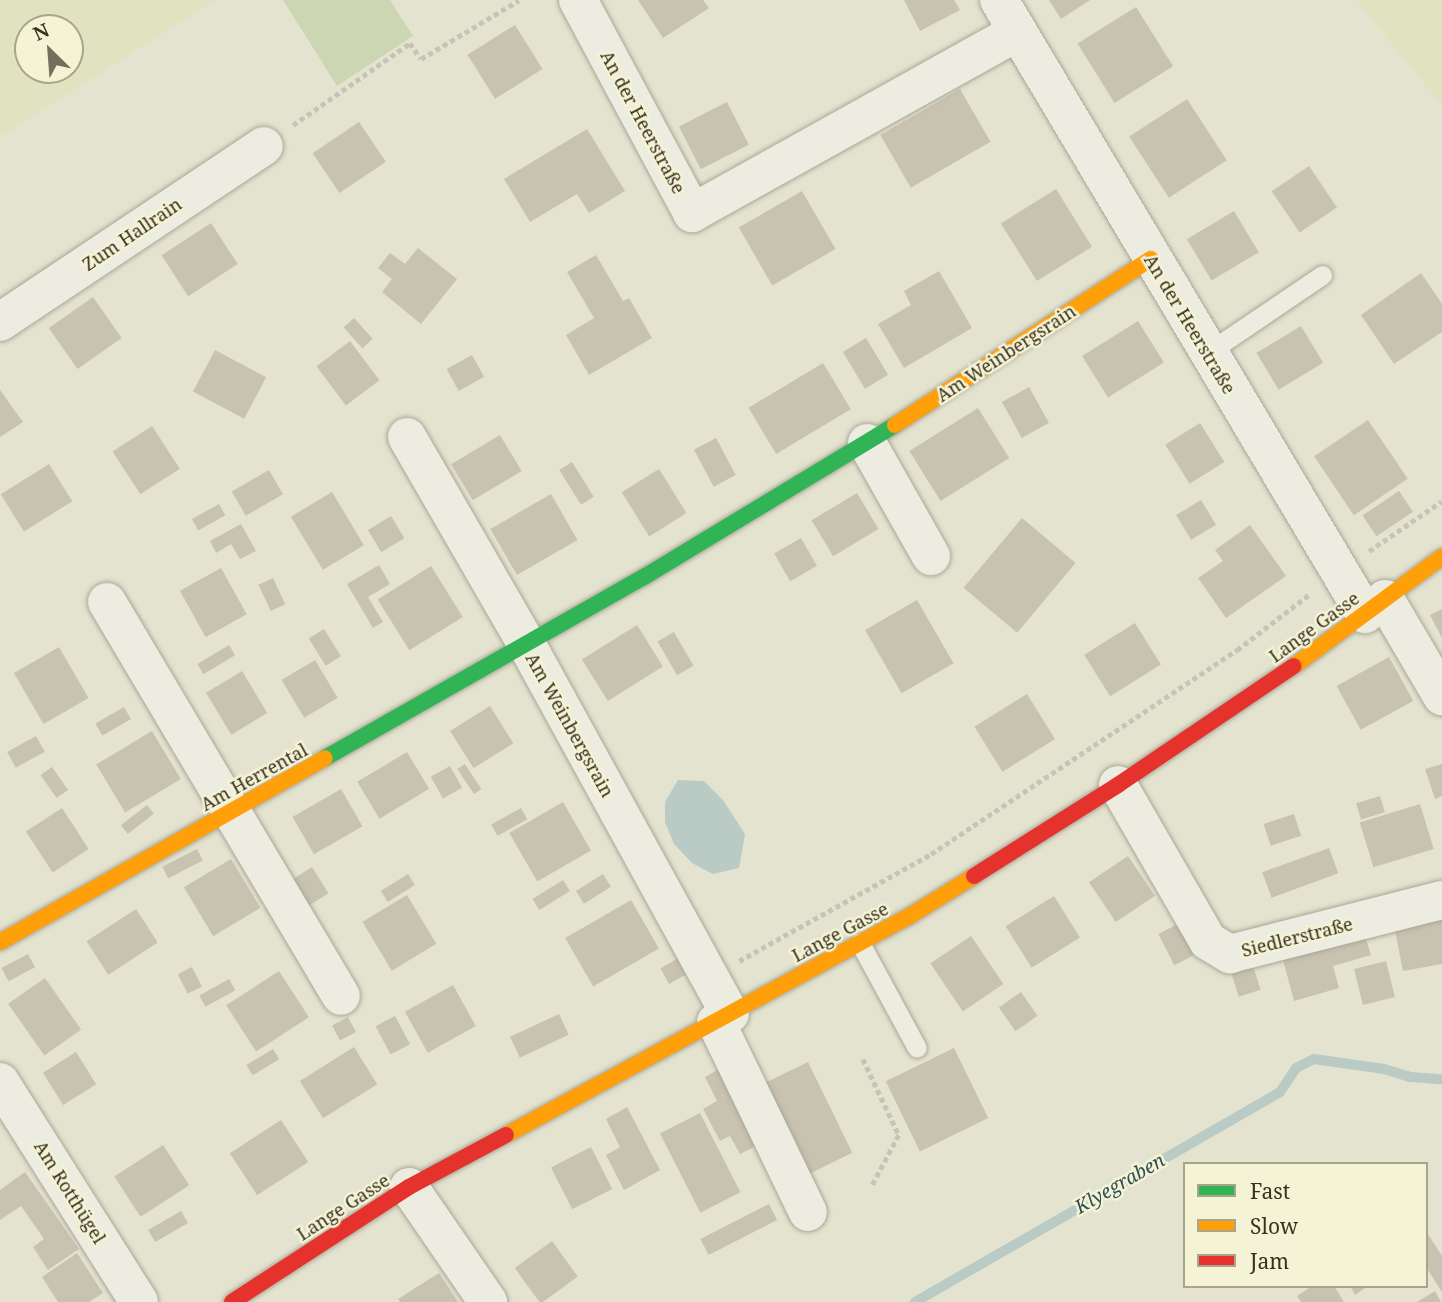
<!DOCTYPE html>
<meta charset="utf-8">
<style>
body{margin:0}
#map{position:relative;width:1442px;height:1302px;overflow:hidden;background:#e4e3cf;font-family:"Noto Serif",serif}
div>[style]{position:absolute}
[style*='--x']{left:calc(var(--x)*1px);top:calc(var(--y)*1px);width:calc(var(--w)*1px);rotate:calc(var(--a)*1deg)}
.farmland>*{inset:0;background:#e1e2c0}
.green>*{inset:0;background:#cdd6b2}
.water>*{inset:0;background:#b9cbc4}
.stream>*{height:10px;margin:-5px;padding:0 5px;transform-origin:5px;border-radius:5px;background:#b9cbc4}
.building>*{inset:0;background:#c8c3b0;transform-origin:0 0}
.path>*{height:4.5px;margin-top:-2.25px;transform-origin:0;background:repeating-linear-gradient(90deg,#c5c4b7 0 5px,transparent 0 8.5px)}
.roads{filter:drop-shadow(0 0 2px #aaa797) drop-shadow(0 0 2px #aaa797)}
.lane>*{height:19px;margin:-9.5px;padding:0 9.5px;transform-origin:9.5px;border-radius:9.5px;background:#ecece0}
.street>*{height:38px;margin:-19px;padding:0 19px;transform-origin:19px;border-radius:19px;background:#ecece0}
.fast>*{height:16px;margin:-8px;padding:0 8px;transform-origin:8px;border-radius:8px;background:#30b455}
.slow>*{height:16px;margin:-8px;padding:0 8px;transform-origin:8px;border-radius:8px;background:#ff9f0a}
.jam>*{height:16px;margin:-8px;padding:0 8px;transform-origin:8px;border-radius:8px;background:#e5322d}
span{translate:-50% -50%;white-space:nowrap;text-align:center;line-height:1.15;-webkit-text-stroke:5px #f5f3d5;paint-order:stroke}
.street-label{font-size:18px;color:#383120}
.water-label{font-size:19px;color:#2f5158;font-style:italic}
.legend{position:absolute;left:1183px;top:1162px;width:245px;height:126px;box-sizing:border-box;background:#f5f3d5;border:2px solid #a9a58d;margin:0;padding:9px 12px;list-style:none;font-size:21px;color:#383120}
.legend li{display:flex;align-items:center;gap:14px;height:35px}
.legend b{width:35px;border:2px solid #a9a58d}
.north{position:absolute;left:14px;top:14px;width:70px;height:70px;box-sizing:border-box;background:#f5f3d5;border:2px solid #a9a58d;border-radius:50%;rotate:335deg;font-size:19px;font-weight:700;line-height:28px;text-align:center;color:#383120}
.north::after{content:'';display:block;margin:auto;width:24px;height:32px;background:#746f5d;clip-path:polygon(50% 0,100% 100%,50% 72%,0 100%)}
</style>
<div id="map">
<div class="farmland">
<i style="clip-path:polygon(evenodd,0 0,215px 0,0 137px,0 0,28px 28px,70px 28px,70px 70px,28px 70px,28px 28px)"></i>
<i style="clip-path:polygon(1356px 0,1442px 0,1442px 105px)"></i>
</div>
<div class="green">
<i style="clip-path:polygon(283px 0,390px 0,413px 36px,337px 86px)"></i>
</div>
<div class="water">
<i style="clip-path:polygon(678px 780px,704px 781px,723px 800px,745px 834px,739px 868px,713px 874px,692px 863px,674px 844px,665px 822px,665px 802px)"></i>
</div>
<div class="stream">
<i style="--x:915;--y:1302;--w:421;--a:-29.9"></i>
<i style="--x:1280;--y:1092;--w:29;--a:-56"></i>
<i style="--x:1296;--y:1068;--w:20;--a:-27"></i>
<i style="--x:1314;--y:1059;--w:71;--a:8.1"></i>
<i style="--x:1384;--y:1069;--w:27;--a:17"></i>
<i style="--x:1410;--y:1077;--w:32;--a:4"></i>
</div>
<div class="building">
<i style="clip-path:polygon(638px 0,703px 0,709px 8px,663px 38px)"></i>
<i style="clip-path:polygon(904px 0,954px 0,960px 10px,920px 31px)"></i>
<i style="clip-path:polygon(1049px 0,1090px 0,1061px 19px)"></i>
<i style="left:1136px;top:7px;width:70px;height:69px;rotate:58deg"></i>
<i style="left:515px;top:25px;width:52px;height:56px;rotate:58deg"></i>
<i style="left:960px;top:89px;width:61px;height:92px;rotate:60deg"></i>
<i style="left:1187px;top:99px;width:73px;height:69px;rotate:57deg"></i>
<i style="left:727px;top:102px;width:48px;height:54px;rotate:63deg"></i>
<i style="left:359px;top:122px;width:48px;height:56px;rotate:56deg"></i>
<i style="clip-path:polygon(587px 129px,625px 191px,589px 213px,577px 194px,530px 222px,504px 179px)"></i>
<i style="left:1309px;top:166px;width:50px;height:45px;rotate:56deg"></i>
<i style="left:1056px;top:189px;width:68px;height:65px;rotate:58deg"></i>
<i style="left:802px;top:191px;width:67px;height:73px;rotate:60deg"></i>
<i style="left:1234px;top:211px;width:48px;height:55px;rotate:59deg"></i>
<i style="left:211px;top:223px;width:49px;height:59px;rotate:57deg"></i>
<i style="clip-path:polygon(418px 248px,457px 279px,421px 324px,382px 292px,392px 279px,378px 268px,390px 253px,405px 264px)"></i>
<i style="clip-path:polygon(596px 255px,623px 301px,629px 298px,652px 338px,589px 375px,566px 335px,594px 318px,567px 272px)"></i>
<i style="clip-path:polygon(939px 271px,972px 328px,904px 368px,878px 324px,911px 305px,904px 291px)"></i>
<i style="clip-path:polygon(1421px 273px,1442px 304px,1442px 332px,1394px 364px,1361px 315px)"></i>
<i style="left:93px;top:297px;width:50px;height:54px;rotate:55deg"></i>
<i style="left:354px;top:318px;width:28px;height:14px;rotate:48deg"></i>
<i style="left:1138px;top:321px;width:49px;height:66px;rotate:58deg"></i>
<i style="left:1301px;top:326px;width:43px;height:52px;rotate:59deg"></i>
<i style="left:866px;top:338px;width:43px;height:27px;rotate:59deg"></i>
<i style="left:350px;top:341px;width:49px;height:42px;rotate:53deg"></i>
<i style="left:215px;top:350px;width:58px;height:47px;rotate:28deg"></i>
<i style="left:472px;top:355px;width:25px;height:29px;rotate:61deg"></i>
<i style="left:823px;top:363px;width:54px;height:87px;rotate:59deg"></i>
<i style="left:1029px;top:387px;width:41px;height:31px;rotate:61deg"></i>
<i style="clip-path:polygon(0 390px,23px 422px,0 437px)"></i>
<i style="left:978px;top:408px;width:59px;height:81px;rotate:58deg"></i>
<i style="left:1368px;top:420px;width:71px;height:65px;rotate:56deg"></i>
<i style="left:1200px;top:423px;width:46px;height:41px;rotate:58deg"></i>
<i style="left:152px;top:426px;width:51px;height:47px;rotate:57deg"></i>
<i style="left:500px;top:435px;width:42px;height:57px;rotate:59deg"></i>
<i style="left:716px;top:438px;width:42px;height:25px;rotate:62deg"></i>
<i style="left:572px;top:462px;width:41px;height:15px;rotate:58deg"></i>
<i style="left:49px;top:464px;width:44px;height:57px;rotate:58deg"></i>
<i style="left:659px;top:469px;width:52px;height:44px;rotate:58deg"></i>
<i style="left:269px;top:470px;width:28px;height:43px;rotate:60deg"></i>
<i style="left:1399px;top:491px;width:25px;height:44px;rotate:56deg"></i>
<i style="left:332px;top:492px;width:62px;height:48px;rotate:59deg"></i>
<i style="left:857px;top:493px;width:42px;height:53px;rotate:59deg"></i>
<i style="left:551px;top:494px;width:53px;height:70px;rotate:60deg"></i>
<i style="left:1201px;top:500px;width:29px;height:29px;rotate:59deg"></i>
<i style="left:219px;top:504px;width:13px;height:31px;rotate:61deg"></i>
<i style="left:391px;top:516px;width:26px;height:27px;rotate:59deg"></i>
<i style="left:1022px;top:518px;width:70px;height:91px;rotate:40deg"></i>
<i style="clip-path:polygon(241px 524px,256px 551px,240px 559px,231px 544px,216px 553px,210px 541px)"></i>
<i style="clip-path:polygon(1250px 525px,1286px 576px,1226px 618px,1198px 578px,1223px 561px,1215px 550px)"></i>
<i style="left:801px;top:538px;width:32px;height:31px;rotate:60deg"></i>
<i style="clip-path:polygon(379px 565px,390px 584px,368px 597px,383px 622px,373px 628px,347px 584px)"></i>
<i style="left:431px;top:566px;width:60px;height:63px;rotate:58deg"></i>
<i style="left:221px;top:568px;width:53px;height:47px;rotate:61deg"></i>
<i style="left:273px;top:578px;width:29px;height:16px;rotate:65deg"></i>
<i style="left:917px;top:600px;width:73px;height:60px;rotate:60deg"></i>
<i style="clip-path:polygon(1442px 609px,1442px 638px,1430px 615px)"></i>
<i style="left:1135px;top:623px;width:49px;height:60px;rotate:58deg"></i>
<i style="left:637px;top:625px;width:49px;height:65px;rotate:58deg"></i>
<i style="left:324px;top:629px;width:32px;height:18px;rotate:58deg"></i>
<i style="left:674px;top:632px;width:39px;height:19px;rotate:60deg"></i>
<i style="left:229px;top:645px;width:12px;height:37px;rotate:59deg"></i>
<i style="left:59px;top:647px;width:59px;height:52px;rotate:60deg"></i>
<i style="left:1389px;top:657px;width:50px;height:60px;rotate:61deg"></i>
<i style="left:315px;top:660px;width:44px;height:39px;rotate:59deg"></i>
<i style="left:242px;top:671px;width:49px;height:42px;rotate:59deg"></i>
<i style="left:1027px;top:694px;width:53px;height:62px;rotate:58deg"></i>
<i style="left:490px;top:706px;width:44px;height:47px;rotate:58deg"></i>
<i style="left:124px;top:707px;width:14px;height:33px;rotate:60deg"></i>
<i style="left:152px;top:731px;width:56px;height:65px;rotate:59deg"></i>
<i style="left:36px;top:736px;width:18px;height:33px;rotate:61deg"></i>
<i style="left:407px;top:752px;width:43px;height:58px;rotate:59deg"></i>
<i style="left:465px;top:764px;width:30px;height:9px;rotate:57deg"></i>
<i style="clip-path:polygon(1442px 764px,1442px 796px,1435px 799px,1425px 769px)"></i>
<i style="left:450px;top:766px;width:25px;height:22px;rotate:61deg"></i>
<i style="left:52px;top:767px;width:28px;height:14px;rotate:55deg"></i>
<i style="left:341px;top:789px;width:43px;height:56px;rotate:60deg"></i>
<i style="left:1380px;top:796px;width:17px;height:25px;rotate:73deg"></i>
<i style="left:563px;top:802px;width:56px;height:62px;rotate:60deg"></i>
<i style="left:1420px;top:804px;width:47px;height:63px;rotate:73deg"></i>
<i style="left:147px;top:805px;width:11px;height:33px;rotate:52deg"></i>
<i style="left:62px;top:808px;width:49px;height:43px;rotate:57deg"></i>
<i style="left:521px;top:808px;width:13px;height:34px;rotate:61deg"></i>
<i style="left:1294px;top:814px;width:23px;height:32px;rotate:72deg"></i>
<i style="left:1329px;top:848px;width:27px;height:71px;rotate:70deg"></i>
<i style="left:197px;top:849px;width:13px;height:39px;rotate:63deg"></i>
<i style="left:1128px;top:856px;width:48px;height:47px;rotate:56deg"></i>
<i style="left:231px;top:859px;width:57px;height:55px;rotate:59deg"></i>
<i style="left:312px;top:867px;width:31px;height:30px;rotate:58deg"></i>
<i style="left:408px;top:874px;width:13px;height:32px;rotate:58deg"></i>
<i style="left:603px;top:874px;width:15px;height:32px;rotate:58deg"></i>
<i style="left:563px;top:880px;width:13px;height:36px;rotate:58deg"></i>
<i style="left:407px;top:895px;width:57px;height:52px;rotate:59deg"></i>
<i style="left:1054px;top:896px;width:49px;height:57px;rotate:58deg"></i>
<i style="left:631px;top:900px;width:56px;height:76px;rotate:60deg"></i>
<i style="left:136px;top:909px;width:40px;height:59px;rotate:57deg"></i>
<i style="clip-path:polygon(1442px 917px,1442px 964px,1403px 971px,1394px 926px)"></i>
<i style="left:1178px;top:924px;width:35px;height:22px;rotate:63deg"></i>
<i style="clip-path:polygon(1364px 933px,1371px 955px,1333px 966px,1339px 988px,1294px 1001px,1282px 956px)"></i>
<i style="left:971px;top:936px;width:58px;height:49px;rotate:56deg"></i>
<i style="left:28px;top:954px;width:15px;height:30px;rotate:62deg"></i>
<i style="left:677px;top:959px;width:18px;height:19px;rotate:61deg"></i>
<i style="left:1386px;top:961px;width:37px;height:33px;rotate:76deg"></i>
<i style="left:1252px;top:963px;width:28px;height:23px;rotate:72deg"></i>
<i style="left:192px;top:967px;width:22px;height:16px;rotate:63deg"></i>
<i style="left:279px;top:971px;width:55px;height:63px;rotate:57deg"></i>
<i style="left:45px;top:978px;width:63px;height:45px;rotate:55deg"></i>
<i style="left:229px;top:979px;width:13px;height:34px;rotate:61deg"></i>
<i style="left:453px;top:985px;width:47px;height:55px;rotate:61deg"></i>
<i style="left:1021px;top:992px;width:29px;height:27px;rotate:55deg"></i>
<i style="left:559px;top:1014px;width:23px;height:54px;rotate:65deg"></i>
<i style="left:395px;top:1016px;width:32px;height:22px;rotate:62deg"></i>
<i style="left:348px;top:1017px;width:17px;height:18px;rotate:62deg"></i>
<i style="left:354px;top:1047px;width:44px;height:64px;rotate:58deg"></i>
<i style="left:954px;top:1048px;width:78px;height:76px;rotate:64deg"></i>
<i style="left:273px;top:1049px;width:12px;height:31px;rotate:59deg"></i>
<i style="left:76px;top:1052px;width:38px;height:39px;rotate:58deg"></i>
<i style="left:808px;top:1062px;width:101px;height:51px;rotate:64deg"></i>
<i style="clip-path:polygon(728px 1064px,768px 1140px,740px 1154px,730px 1136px,720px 1141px,703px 1109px,717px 1101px,705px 1077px)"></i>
<i style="clip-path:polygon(627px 1107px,660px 1170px,624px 1190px,606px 1155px,620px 1147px,606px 1119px)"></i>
<i style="left:700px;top:1113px;width:89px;height:45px;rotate:63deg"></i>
<i style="left:281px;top:1120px;width:50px;height:61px;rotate:57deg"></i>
<i style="left:163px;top:1145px;width:48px;height:58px;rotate:57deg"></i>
<i style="left:591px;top:1147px;width:47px;height:45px;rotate:63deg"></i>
<i style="clip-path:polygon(25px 1172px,79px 1249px,48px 1270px,33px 1247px,44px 1239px,21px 1206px,0 1220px,0 1190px)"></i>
<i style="left:769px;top:1204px;width:18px;height:77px;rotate:63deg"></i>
<i style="left:181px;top:1211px;width:14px;height:38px;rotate:60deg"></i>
<i style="clip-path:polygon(1426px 1231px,1442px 1256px,1442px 1292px,1426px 1267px)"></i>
<i style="left:552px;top:1241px;width:44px;height:46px;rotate:54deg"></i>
<i style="clip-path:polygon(77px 1253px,103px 1293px,89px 1302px,58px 1302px,42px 1277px)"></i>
<i style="clip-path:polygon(439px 1273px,458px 1302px,400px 1302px,398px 1299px)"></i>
<i style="clip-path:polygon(1312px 1286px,1334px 1286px,1344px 1302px,1301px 1302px,1297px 1296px)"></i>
<i style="clip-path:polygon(1350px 1286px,1368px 1286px,1355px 1295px)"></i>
<i style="clip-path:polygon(1435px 1291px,1441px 1302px,1417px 1302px)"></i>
</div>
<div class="path">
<i style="--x:293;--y:125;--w:143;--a:-35"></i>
<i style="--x:410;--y:43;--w:19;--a:55"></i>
<i style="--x:421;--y:59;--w:114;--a:-31"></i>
<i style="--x:1369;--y:551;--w:88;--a:-34.4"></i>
<i style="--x:739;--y:961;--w:220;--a:-29.1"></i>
<i style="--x:931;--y:854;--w:368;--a:-33.7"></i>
<i style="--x:1237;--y:650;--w:93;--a:-37.6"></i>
<i style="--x:863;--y:1059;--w:84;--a:64.7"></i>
<i style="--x:899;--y:1135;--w:58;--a:117.9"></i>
</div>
<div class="roads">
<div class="lane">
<i style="--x:1207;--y:353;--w:139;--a:-34.1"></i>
<i style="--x:860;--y:943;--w:119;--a:61.5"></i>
</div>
<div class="street">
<i style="--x:578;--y:0;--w:242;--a:61.8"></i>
<i style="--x:692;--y:213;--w:371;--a:-29.1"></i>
<i style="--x:999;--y:0;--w:715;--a:59.2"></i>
<i style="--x:0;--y:322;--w:317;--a:-33.7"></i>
<i style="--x:407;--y:437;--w:240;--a:60"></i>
<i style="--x:527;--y:645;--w:421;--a:61.2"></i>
<i style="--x:867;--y:443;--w:130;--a:60.5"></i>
<i style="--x:1385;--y:599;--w:113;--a:59.6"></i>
<i style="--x:107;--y:602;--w:458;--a:59.3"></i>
<i style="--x:1118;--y:785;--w:180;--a:60"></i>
<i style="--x:1208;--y:941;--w:26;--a:31"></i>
<i style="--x:1230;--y:954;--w:219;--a:-14.3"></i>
<i style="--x:716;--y:1022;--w:211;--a:64.2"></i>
<i style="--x:0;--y:1082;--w:260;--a:57.7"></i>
<i style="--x:409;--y:1187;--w:140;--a:55.5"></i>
</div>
<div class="fast">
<i style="--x:325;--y:758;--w:367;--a:-29.6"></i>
<i style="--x:644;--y:577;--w:293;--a:-31.2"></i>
</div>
<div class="slow">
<i style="--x:895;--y:425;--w:305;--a:-33"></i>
<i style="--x:1294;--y:666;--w:184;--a:-36.4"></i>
<i style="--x:0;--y:942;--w:373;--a:-29.5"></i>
<i style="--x:506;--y:1135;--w:457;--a:-28.5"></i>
<i style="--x:908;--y:917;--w:78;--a:-31.8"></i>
</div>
<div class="jam">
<i style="--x:974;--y:876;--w:170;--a:-32.3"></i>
<i style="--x:1118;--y:785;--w:212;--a:-34.1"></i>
<i style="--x:232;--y:1302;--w:211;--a:-33"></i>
<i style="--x:409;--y:1187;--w:110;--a:-28.2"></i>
</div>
</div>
<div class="street-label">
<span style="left:643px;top:122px;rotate:62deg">An der Heerstraße</span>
<span style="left:132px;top:234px;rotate:-34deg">Zum Hallrain</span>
<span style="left:1190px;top:324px;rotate:59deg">An der Heerstraße</span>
<span style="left:1006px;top:353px;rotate:-33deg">Am Weinbergsrain</span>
<span style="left:1314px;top:627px;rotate:-36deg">Lange Gasse</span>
<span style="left:570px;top:725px;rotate:61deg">Am Weinbergsrain</span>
<span style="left:254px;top:777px;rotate:-29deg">Am Herrental</span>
<span style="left:840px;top:932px;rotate:-28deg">Lange Gasse</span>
<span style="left:1297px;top:937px;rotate:-14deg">Siedlerstraße</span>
<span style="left:70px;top:1192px;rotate:58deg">Am Rotthügel</span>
<span style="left:343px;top:1207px;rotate:-33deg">Lange Gasse</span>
</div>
<div class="water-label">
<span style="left:1120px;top:1184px;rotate:-30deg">Klyegraben</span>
</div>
<ul class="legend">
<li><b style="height:9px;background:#30b455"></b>Fast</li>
<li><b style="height:9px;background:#ff9f0a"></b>Slow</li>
<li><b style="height:9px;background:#e5322d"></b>Jam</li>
</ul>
<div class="north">N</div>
</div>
